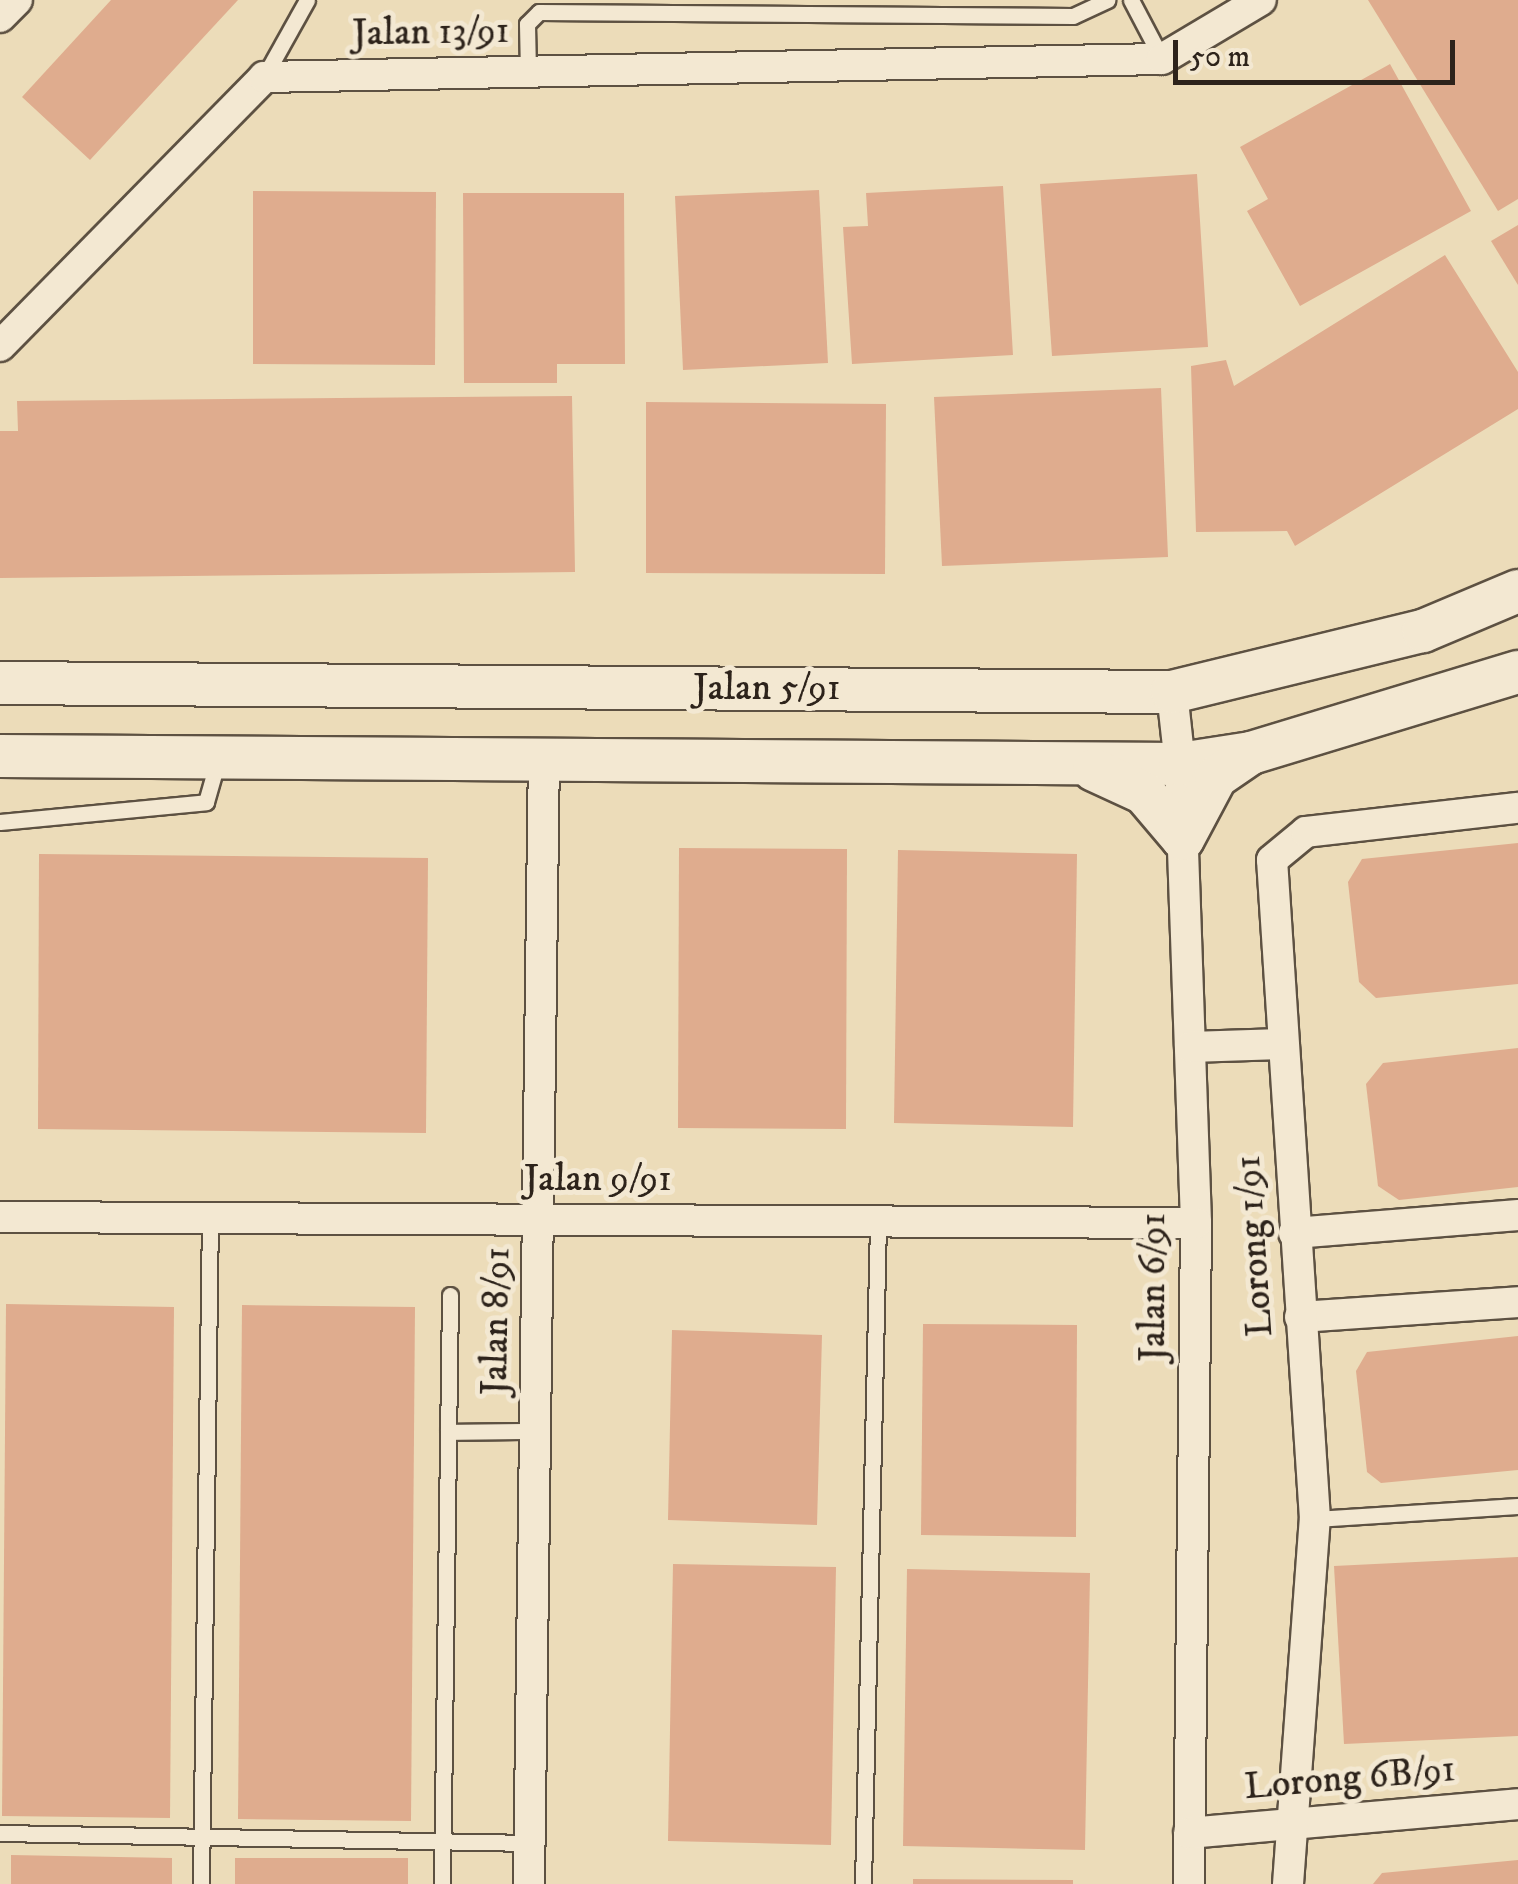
<!DOCTYPE html>
<html>
<head>
<meta charset="utf-8">
<style>
	body { margin:0 }
	#map { position:relative; width:1518px; height:1884px; overflow:hidden; background:#ecdcb9; font-family:"IM FELL DW Pica",serif }
	div>[style] { position:absolute }
	.building>* { inset:0; background:#dfac8e }
	.roads { filter:drop-shadow(2px 0 #5d5142) drop-shadow(-2px 0 #5d5142) drop-shadow(0 2px #5d5142) drop-shadow(0 -2px #5d5142) }
	.lane>* { height:15px; margin:-7.5px; padding:0 7.5px; transform-origin:7.5px; border-radius:7.5px; background:#f3e8d2 }
	.street>* { height:30px; margin:-15px; padding:0 15px; transform-origin:15px; border-radius:15px; background:#f3e8d2 }
	.secondary>* { height:42px; margin:-21px; padding:0 21px; transform-origin:21px; border-radius:21px; background:#f3e8d2 }
	span { translate:-50% -50%; white-space:nowrap; text-align:center; line-height:1.15; -webkit-text-stroke:10px #f3e8d2; paint-order:stroke }
	.street-label { font-size:38px; color:#2d231b }
	.scale { position:absolute; left:1173px; top:40px; width:282px; height:45px; box-sizing:border-box; border:5px solid #2d231b; border-top:0; padding-left:12px; font-size:30px; line-height:35px; white-space:nowrap; color:#2d231b; -webkit-text-stroke:8px #f3e8d2; paint-order:stroke }
</style>
</head>
<body>
<div id="map">
	<div class="building">
		<i style="clip-path:polygon(111px 0,238px 0,90px 160px,22px 97px)"></i>
		<i style="clip-path:polygon(1368px 0,1518px 0,1518px 199px,1498px 211px)"></i>
		<i style="clip-path:polygon(1390px 64px,1471px 211px,1300px 306px,1247px 211px,1268px 199px,1240px 147px)"></i>
		<i style="clip-path:polygon(1197px 174px,1208px 347px,1052px 356px,1040px 184px)"></i>
		<i style="clip-path:polygon(1003px 186px,1013px 355px,852px 364px,843px 227px,868px 226px,866px 193px)"></i>
		<i style="clip-path:polygon(819px 190px,828px 363px,683px 370px,675px 196px)"></i>
		<i style="clip-path:polygon(253px 191px,436px 192px,435px 365px,253px 364px)"></i>
		<i style="clip-path:polygon(463px 193px,624px 193px,625px 364px,557px 364px,557px 383px,464px 383px)"></i>
		<i style="clip-path:polygon(1518px 225px,1518px 285px,1491px 241px)"></i>
		<i style="clip-path:polygon(1445px 255px,1518px 372px,1518px 409px,1295px 546px,1287px 531px,1196px 532px,1191px 366px,1226px 360px,1234px 386px)"></i>
		<i style="clip-path:polygon(1161px 388px,1168px 557px,942px 566px,934px 397px)"></i>
		<i style="clip-path:polygon(572px 396px,575px 572px,0 578px,0 431px,18px 431px,17px 401px)"></i>
		<i style="clip-path:polygon(646px 402px,886px 404px,885px 574px,646px 573px)"></i>
		<i style="clip-path:polygon(1518px 843px,1518px 984px,1376px 998px,1359px 982px,1348px 882px,1362px 859px)"></i>
		<i style="clip-path:polygon(679px 848px,847px 849px,846px 1129px,678px 1128px)"></i>
		<i style="clip-path:polygon(898px 850px,1077px 854px,1073px 1127px,894px 1123px)"></i>
		<i style="clip-path:polygon(39px 854px,428px 858px,426px 1133px,38px 1129px)"></i>
		<i style="clip-path:polygon(1518px 1048px,1518px 1187px,1399px 1200px,1378px 1186px,1366px 1084px,1383px 1063px)"></i>
		<i style="clip-path:polygon(6px 1304px,174px 1307px,170px 1818px,2px 1816px)"></i>
		<i style="clip-path:polygon(242px 1305px,415px 1307px,411px 1821px,238px 1819px)"></i>
		<i style="clip-path:polygon(923px 1324px,1077px 1325px,1076px 1537px,921px 1535px)"></i>
		<i style="clip-path:polygon(672px 1330px,822px 1335px,817px 1525px,668px 1520px)"></i>
		<i style="clip-path:polygon(1518px 1336px,1518px 1470px,1381px 1483px,1367px 1472px,1356px 1371px,1367px 1352px)"></i>
		<i style="clip-path:polygon(1518px 1557px,1518px 1736px,1344px 1744px,1334px 1566px)"></i>
		<i style="clip-path:polygon(673px 1564px,836px 1567px,831px 1845px,668px 1841px)"></i>
		<i style="clip-path:polygon(907px 1569px,1090px 1573px,1085px 1850px,903px 1846px)"></i>
		<i style="clip-path:polygon(11px 1855px,172px 1858px,172px 1884px,11px 1884px)"></i>
		<i style="clip-path:polygon(235px 1858px,408px 1858px,408px 1884px,235px 1884px)"></i>
		<i style="clip-path:polygon(1518px 1860px,1518px 1884px,1373px 1884px,1382px 1873px)"></i>
		<i style="clip-path:polygon(913px 1879px,1073px 1880px,1073px 1884px,913px 1884px)"></i>
	</div>
	<div class="roads">
		<div class="lane">
			<i style="left:1131px;top:0;width:67px;rotate:62.3deg"></i>
			<i style="left:528px;top:72px;width:48px;rotate:-91.2deg"></i>
			<i style="left:527px;top:24px;width:17px;rotate:-45deg"></i>
			<i style="left:539px;top:12px;width:534px;rotate:0.43deg"></i>
			<i style="left:1073px;top:16px;width:38px;rotate:-25deg"></i>
			<i style="left:264px;top:77px;width:88px;rotate:-60.8deg"></i>
			<i style="left:0;top:822px;width:207px;rotate:-5.5deg"></i>
			<i style="left:206px;top:802px;width:44px;rotate:-74.1deg"></i>
			<i style="left:448px;top:1432px;width:87px;rotate:-0.7deg"></i>
			<i style="left:1315px;top:1519px;width:203px;rotate:-3.7deg"></i>
			<i style="left:0;top:1833px;width:530px;rotate:1.08deg"></i>
			<i style="left:201px;top:1884px;width:666px;rotate:-89.23deg"></i>
			<i style="left:442px;top:1884px;width:589px;rotate:-89.22deg"></i>
			<i style="left:863px;top:1884px;width:662px;rotate:-88.7deg"></i>
		</div>
		<div class="street">
			<i style="left:0;top:17px;width:24px;rotate:-45deg"></i>
			<i style="left:0;top:346px;width:377px;rotate:-45.5deg"></i>
			<i style="left:264px;top:77px;width:898px;rotate:-1.15deg"></i>
			<i style="left:1162px;top:59px;width:115px;rotate:-30.8deg"></i>
			<i style="left:1172px;top:692px;width:72px;rotate:83.7deg"></i>
			<i style="left:1180px;top:764px;width:459px;rotate:88deg"></i>
			<i style="left:1196px;top:1223px;width:661px;rotate:90.61deg"></i>
			<i style="left:1190px;top:1047px;width:92px;rotate:-1.9deg"></i>
			<i style="left:0;top:1217px;width:1196px;rotate:0.29deg"></i>
			<i style="left:1294px;top:1233px;width:225px;rotate:-4.6deg"></i>
			<i style="left:1300px;top:1317px;width:219px;rotate:-3.9deg"></i>
			<i style="left:1189px;top:1833px;width:330px;rotate:-5deg"></i>
			<i style="left:529px;top:1884px;width:1124px;rotate:-89.24deg"></i>
			<i style="left:1288px;top:1884px;width:366px;rotate:-85.8deg"></i>
			<i style="left:1315px;top:1519px;width:660px;rotate:-93.73deg"></i>
			<i style="left:1272px;top:860px;width:44px;rotate:-39.5deg"></i>
			<i style="left:1306px;top:832px;width:213px;rotate:-6.5deg"></i>
		</div>
		<div class="secondary">
			<i style="left:0;top:683px;width:1172px;rotate:0.44deg"></i>
			<i style="left:1172px;top:692px;width:258px;rotate:-13.7deg"></i>
			<i style="left:1423px;top:631px;width:103px;rotate:-22.8deg"></i>
			<i style="left:0;top:756px;width:1180px;rotate:0.39deg"></i>
			<i style="left:1180px;top:764px;width:72px;rotate:-8.8deg"></i>
			<i style="left:1251px;top:753px;width:279px;rotate:-16.9deg"></i>
			<i style="left:1094px;top:770px;width:55px;rotate:24.7deg"></i>
			<i style="left:1144px;top:793px;width:60px;rotate:49.7deg"></i>
			<i style="left:1183px;top:839px;width:70px;rotate:-62deg"></i>
			<i style="left:1216px;top:777px;width:42px;rotate:-34.4deg"></i>
		</div>
	</div>
	<div class="street-label">
		<span style="left:431px;top:33px;rotate:-1deg">Jalan 13/91</span>
		<span style="left:767px;top:689px">Jalan 5/91</span>
		<span style="left:598px;top:1180px">Jalan 9/91</span>
		<span style="left:1255px;top:1246px;rotate:-94deg">Lorong 1/91</span>
		<span style="left:1154px;top:1287px;rotate:-90deg">Jalan 6/91</span>
		<span style="left:497px;top:1321px;rotate:-89deg">Jalan 8/91</span>
		<span style="left:1350px;top:1779px;rotate:-5deg">Lorong 6B/91</span>
	</div>
	<div class="scale">50 m</div>
</div>
</body>
</html>
